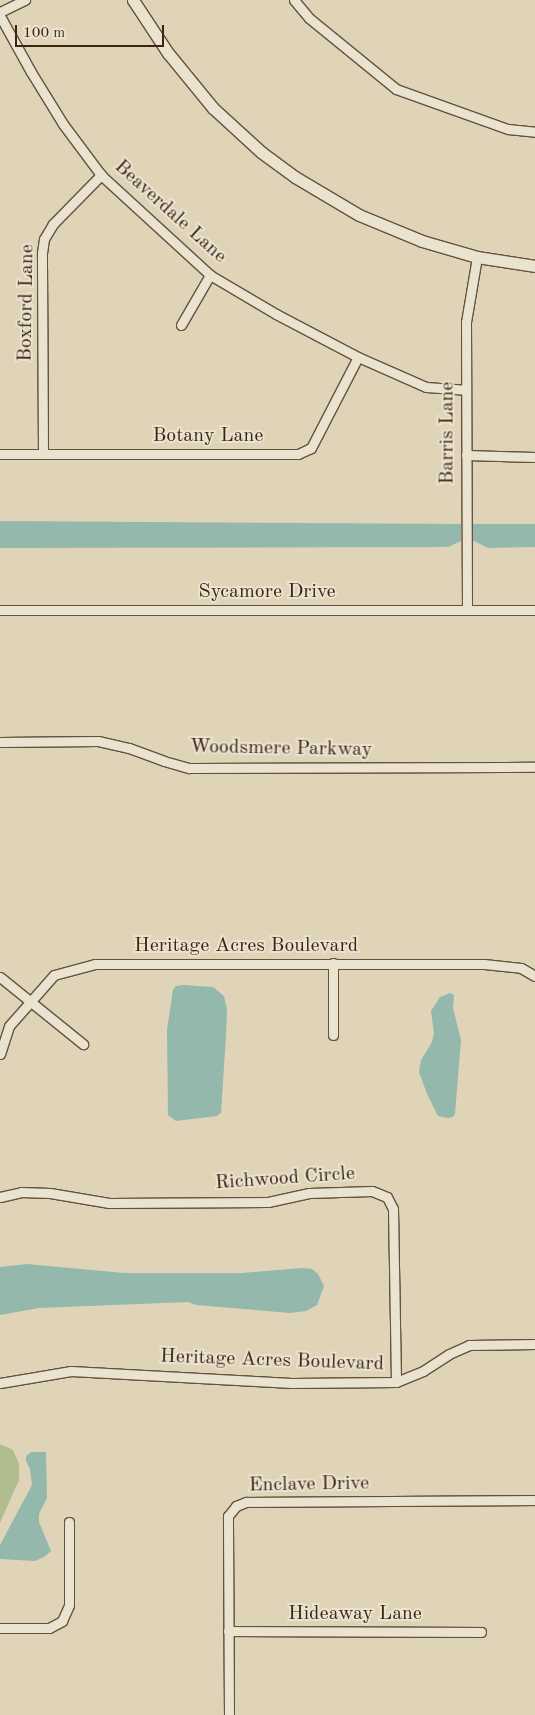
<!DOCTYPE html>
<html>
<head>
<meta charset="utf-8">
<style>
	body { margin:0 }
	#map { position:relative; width:535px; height:1715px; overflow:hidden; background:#dfd4b7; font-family:"Old Standard TT",serif }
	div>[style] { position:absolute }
	.green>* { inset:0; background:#b0bd8f }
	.water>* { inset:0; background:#94b8ab }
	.roads { filter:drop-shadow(1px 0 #66513d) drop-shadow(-1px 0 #66513d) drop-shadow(0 1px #66513d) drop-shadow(0 -1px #66513d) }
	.minor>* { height:9px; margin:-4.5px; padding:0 4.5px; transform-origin:4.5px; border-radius:4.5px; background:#eae3d0 }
	.tertiary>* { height:11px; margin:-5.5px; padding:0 5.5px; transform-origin:5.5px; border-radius:5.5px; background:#eae3d0 }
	span { translate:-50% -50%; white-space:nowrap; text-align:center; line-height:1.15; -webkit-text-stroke:4px #eae3d0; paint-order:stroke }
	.street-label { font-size:20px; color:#3d2514 }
	.scale { position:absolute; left:15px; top:25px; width:149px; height:22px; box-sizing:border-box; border:2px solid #3d2514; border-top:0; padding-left:6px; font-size:15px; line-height:18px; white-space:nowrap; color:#3d2514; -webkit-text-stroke:4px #eae3d0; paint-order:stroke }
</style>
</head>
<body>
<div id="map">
	<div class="green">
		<i style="clip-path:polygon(0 1444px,13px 1450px,19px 1464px,19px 1480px,0 1523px)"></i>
	</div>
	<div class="water">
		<i style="clip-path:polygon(0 521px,461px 524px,461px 541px,448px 547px,0 548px)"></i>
		<i style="clip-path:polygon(471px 524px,535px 524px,535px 547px,488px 548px,472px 540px)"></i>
		<i style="clip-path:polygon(183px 985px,213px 987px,224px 996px,227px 1010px,226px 1035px,221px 1113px,217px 1116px,176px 1121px,168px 1115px,167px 1030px,173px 990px,176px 986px)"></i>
		<i style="clip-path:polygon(450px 993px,454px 995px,453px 1008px,461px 1040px,455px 1114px,453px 1117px,448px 1118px,438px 1116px,427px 1094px,419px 1072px,421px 1060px,432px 1042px,434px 1033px,431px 1011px,440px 997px)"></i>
		<i style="clip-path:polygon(27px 1264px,124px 1273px,242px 1273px,302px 1268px,312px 1269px,318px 1274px,324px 1286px,317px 1305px,306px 1311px,290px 1313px,196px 1305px,188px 1302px,39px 1308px,0 1315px,0 1267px)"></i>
		<i style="clip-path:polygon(31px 1452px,46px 1452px,47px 1498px,39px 1514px,39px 1522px,51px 1551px,44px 1557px,35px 1561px,0 1559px,0 1545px,32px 1485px,30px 1469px,26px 1461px,26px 1456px)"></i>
	</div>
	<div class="roads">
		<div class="minor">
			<i style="left:294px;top:0;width:23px;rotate:50deg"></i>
			<i style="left:309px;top:18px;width:112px;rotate:39.2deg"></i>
			<i style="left:396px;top:89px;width:119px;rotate:19.7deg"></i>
			<i style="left:508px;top:129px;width:27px;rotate:6deg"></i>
			<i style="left:0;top:12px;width:28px;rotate:-26deg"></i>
			<i style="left:0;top:16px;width:64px;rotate:61deg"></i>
			<i style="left:31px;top:72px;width:61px;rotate:58.4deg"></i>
			<i style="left:63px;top:124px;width:64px;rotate:53.3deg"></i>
			<i style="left:101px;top:175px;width:148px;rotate:42.5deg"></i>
			<i style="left:210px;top:275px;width:77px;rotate:30.6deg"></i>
			<i style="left:276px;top:314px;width:93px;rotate:27.7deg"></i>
			<i style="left:358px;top:357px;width:74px;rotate:23.8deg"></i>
			<i style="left:426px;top:387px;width:39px;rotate:4deg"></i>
			<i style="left:181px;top:325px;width:58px;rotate:-59.9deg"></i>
			<i style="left:43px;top:453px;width:200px;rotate:-90.3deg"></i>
			<i style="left:42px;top:253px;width:14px;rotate:-82deg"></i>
			<i style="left:44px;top:239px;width:17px;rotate:-59deg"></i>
			<i style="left:53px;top:224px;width:69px;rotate:-45.6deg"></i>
			<i style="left:0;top:454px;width:298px"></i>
			<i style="left:298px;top:454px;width:14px;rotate:-25deg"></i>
			<i style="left:311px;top:448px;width:102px;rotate:-62.7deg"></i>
			<i style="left:466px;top:455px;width:69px;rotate:1.7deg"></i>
			<i style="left:467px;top:609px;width:287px;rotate:-90.2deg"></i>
			<i style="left:466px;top:322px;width:66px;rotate:-80.4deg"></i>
			<i style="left:0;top:610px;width:535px"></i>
			<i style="left:0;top:742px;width:98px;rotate:-0.6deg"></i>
			<i style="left:98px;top:741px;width:32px;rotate:13deg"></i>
			<i style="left:129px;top:748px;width:37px;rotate:20deg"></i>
			<i style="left:164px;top:761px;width:26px;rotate:16deg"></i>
			<i style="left:189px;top:768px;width:346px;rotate:-0.2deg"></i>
			<i style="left:333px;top:963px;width:72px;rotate:90deg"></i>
			<i style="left:0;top:977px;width:107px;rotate:38.9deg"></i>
			<i style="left:0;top:1054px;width:29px;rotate:-72deg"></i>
			<i style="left:9px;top:1026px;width:68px;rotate:-48.6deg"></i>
			<i style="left:54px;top:975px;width:42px;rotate:-15deg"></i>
			<i style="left:95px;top:964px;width:389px"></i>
			<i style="left:484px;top:964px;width:37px;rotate:6deg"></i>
			<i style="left:521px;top:968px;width:16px;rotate:30deg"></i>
			<i style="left:0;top:1197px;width:22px;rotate:-13deg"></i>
			<i style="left:21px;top:1192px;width:29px;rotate:2deg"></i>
			<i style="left:50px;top:1193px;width:60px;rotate:9.6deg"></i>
			<i style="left:109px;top:1203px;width:159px;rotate:-0.4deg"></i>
			<i style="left:268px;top:1202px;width:42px;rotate:-12.4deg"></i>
			<i style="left:309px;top:1193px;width:63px;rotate:-1.8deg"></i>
			<i style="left:372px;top:1191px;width:16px;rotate:22deg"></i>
			<i style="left:387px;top:1197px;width:13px;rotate:63deg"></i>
			<i style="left:393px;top:1209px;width:173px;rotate:89deg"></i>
			<i style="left:0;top:1383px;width:72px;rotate:-9.6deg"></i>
			<i style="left:71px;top:1371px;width:221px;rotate:3.1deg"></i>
			<i style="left:292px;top:1383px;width:104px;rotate:-0.6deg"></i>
			<i style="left:396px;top:1382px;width:29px;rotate:-22deg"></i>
			<i style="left:423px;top:1371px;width:31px;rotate:-33deg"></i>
			<i style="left:449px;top:1354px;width:22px;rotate:-24deg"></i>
			<i style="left:469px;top:1345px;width:66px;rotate:-0.9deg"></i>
			<i style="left:0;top:1628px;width:49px"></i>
			<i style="left:49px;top:1628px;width:15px;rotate:-28deg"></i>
			<i style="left:62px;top:1621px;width:17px;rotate:-66deg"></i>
			<i style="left:69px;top:1605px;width:83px;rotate:-90deg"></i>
			<i style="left:228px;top:1631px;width:253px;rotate:0.2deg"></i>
			<i style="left:229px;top:1715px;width:199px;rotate:-90.3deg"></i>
			<i style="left:228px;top:1516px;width:13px;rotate:-51deg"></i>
			<i style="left:236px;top:1506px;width:11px;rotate:-22deg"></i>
			<i style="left:246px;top:1502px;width:289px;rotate:-0.4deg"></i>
		</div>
		<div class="tertiary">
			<i style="left:133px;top:0;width:64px;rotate:56.6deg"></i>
			<i style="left:168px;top:53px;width:71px;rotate:50.7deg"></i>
			<i style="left:213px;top:108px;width:65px;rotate:42.5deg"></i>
			<i style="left:261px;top:152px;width:42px;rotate:36.3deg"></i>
			<i style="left:295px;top:177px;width:74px;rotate:30.7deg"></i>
			<i style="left:359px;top:215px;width:68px;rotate:22.4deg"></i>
			<i style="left:422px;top:241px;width:57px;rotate:16.2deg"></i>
			<i style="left:477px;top:257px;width:59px;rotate:8.8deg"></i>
		</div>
	</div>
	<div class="street-label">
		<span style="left:170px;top:212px;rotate:42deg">Beaverdale Lane</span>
		<span style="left:27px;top:303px;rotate:-89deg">Boxford Lane</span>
		<span style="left:448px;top:433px;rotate:-90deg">Barris Lane</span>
		<span style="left:208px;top:436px">Botany Lane</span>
		<span style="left:267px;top:592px">Sycamore Drive</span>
		<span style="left:281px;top:749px;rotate:1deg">Woodsmere Parkway</span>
		<span style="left:246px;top:946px">Heritage Acres Boulevard</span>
		<span style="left:285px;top:1179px;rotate:-4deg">Richwood Circle</span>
		<span style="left:272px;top:1361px;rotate:2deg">Heritage Acres Boulevard</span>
		<span style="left:309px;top:1485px;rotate:-1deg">Enclave Drive</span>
		<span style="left:355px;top:1614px">Hideaway Lane</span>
	</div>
	<div class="scale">100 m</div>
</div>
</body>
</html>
